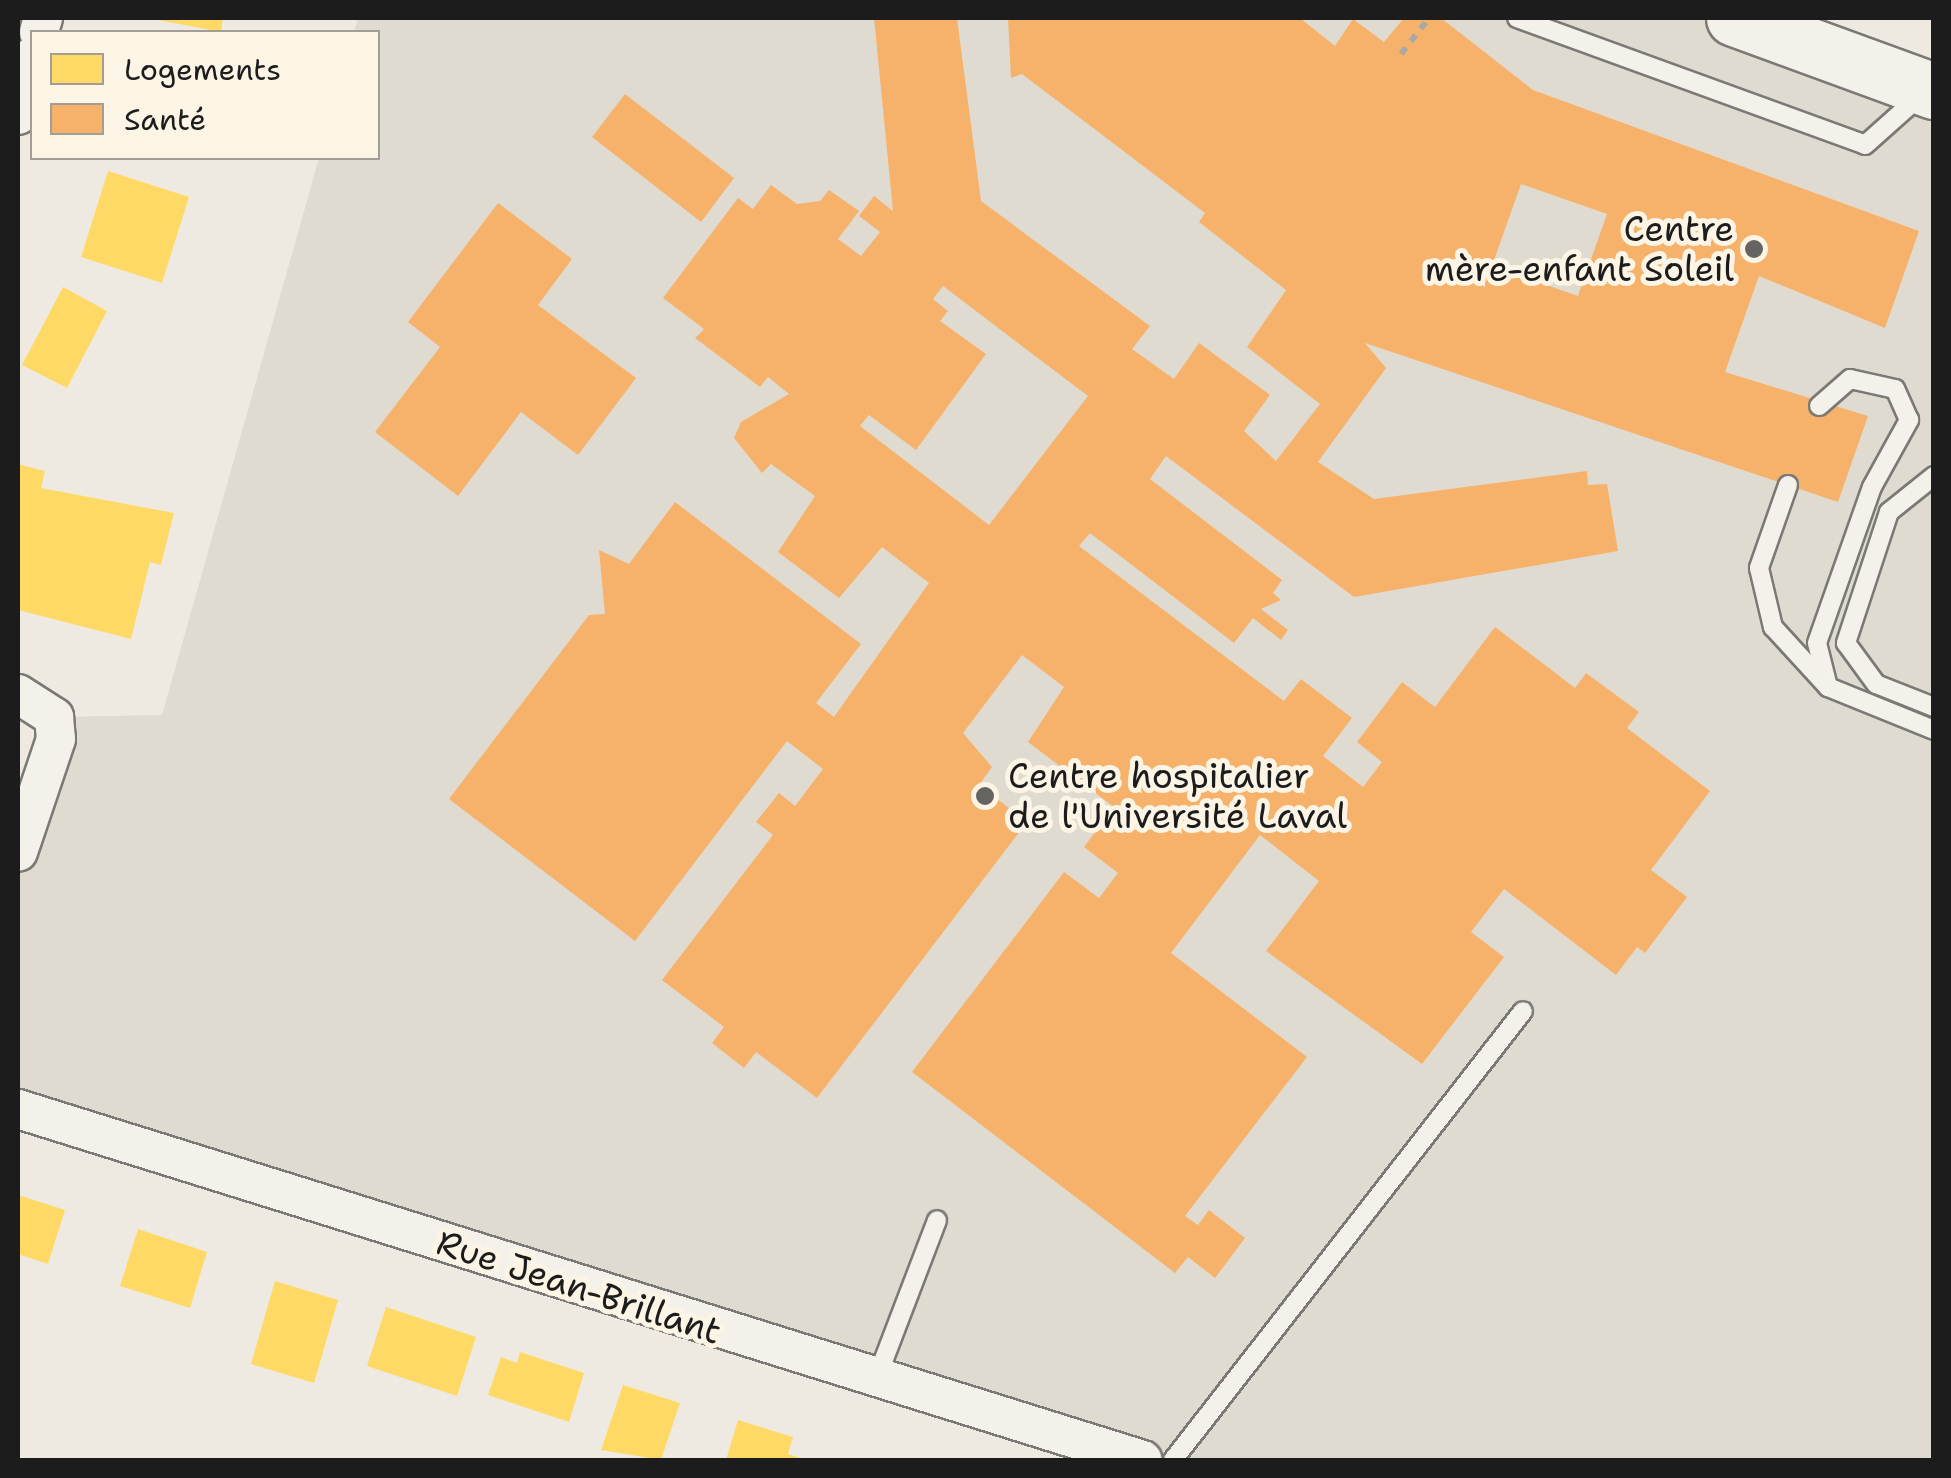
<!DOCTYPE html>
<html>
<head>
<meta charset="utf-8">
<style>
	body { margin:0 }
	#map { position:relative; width:1951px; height:1478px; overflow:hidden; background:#eeeae2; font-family:"Shantell Sans",sans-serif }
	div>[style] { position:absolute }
	.built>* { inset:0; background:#e0dbd0 }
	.green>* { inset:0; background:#dfdbd0 }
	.homes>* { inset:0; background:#ffd966 }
	.health>* { inset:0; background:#f6b26b }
	.path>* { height:6px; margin-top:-3px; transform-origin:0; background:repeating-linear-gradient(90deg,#aaa8a4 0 8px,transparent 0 16px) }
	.roads { filter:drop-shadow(2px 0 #7a7975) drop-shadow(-2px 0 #7a7975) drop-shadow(0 2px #7a7975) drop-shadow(0 -2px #7a7975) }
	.lane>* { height:18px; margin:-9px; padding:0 9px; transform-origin:9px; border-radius:9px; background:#f4f1ea }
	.street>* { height:38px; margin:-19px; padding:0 19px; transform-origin:19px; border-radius:19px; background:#f4f1ea }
	.primary>* { height:55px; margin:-27.5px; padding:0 27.5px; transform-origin:27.5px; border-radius:27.5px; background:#f4f1ea }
	.dots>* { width:28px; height:28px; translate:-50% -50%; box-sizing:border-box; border:5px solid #fcf5e5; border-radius:50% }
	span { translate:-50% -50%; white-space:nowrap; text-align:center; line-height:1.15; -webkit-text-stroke:10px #fcf5e5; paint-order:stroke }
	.poi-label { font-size:35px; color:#1c1c1c }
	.right { translate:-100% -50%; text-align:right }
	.left { translate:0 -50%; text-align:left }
	.street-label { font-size:35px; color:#1c1c1c }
	.frame { position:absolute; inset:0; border:20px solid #1c1c1c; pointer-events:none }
	.legend { position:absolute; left:30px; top:30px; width:350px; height:130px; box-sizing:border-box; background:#fcf5e5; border:2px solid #a29e95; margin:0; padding:12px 18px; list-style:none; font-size:30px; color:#1c1c1c }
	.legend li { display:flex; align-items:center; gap:20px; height:50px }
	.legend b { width:50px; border:2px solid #a29e95 }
</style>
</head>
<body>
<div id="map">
	<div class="built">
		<i style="clip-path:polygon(358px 18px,1734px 18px,1933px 91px,1933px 1460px,1143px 1460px,18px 1109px,18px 852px,54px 717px,162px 715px,319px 158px,378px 158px,378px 32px,354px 32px)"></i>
	</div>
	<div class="green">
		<i style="clip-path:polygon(943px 286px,1088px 396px,989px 525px,860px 426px,869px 415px,916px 449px,986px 355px,940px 321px,947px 311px,933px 299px)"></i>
		<i style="clip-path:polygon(1490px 621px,1574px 631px,1604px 650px,1575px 688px,1495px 628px,1435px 707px,1428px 702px)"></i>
		<i style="clip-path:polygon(1646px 683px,1702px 727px,1760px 734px,1771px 749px,1708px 923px,1651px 870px,1710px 791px,1627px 728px,1629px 705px)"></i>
		<i style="clip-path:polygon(1675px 913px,1703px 934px,1681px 993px,1705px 1004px,1656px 1019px,1582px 963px,1588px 954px,1616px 974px)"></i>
		<i style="clip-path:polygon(1543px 965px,1643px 1041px,1660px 1081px,1640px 1082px,1649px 1056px,1578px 1029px,1566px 1057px,1530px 1042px,1528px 1029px,1556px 989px,1536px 972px)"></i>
		<i style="clip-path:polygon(1490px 1086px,1521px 1103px,1493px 1099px,1478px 1127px,1462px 1113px)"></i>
		<i style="clip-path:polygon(1933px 1125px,1933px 1155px,1824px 1460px,1811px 1460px)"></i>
		<i style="clip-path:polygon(1013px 1149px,1154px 1257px,1037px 1223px,1033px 1233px,970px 1215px)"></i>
		<i style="clip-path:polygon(954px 1265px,993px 1275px,978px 1334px,1178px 1393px,1192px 1340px,1167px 1329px,1221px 1349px,1207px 1371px,1189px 1369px,1193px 1391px,1166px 1431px,933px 1362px,938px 1312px,963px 1320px,976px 1276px)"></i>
		<i style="clip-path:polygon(1268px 1381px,1284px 1386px,1275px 1414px,1404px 1460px,1259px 1460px,1218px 1448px)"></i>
	</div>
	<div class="homes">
		<i style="clip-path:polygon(148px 18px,223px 18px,221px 32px)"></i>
		<i style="clip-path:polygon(108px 171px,189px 197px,162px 283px,81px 257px)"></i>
		<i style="clip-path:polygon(63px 287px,107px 311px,67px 388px,22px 365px)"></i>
		<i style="clip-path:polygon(18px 464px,45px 471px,41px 488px,174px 513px,161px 565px,150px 562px,131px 639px,18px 610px)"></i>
		<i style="clip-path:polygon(18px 1195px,65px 1210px,48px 1264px,18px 1254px)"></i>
		<i style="clip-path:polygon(138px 1229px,207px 1252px,190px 1308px,120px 1286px)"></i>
		<i style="clip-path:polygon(275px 1281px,338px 1300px,314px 1383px,251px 1364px)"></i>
		<i style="clip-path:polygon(386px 1307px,476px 1337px,457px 1396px,367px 1366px)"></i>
		<i style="clip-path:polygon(520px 1352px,584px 1373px,569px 1422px,488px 1395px,501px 1357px,517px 1363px)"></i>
		<i style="clip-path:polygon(623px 1385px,680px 1403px,661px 1460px,601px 1450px)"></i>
		<i style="clip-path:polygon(738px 1420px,793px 1437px,788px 1454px,807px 1460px,726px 1460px)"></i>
	</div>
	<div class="health">
		<i style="clip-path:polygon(evenodd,874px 18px,957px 18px,981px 201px,1150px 326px,1132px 349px,1174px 379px,1199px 343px,1270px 395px,1244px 431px,1276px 461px,1320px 404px,1247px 347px,1286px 290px,1199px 222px,1205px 213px,1022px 74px,1011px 78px,1008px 18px,1300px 18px,1335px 46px,1353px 19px,1384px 42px,1404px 18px,1441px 18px,1533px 90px,1919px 231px,1885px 328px,1759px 276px,1725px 372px,1868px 416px,1838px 502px,1365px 343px,1386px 368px,1318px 462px,1374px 499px,1587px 471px,1588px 485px,1607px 484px,1618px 551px,1354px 597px,1166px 456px,1150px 479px,1282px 580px,1273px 593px,1281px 600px,1261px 609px,1288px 630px,1281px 640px,1253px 618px,1234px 643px,1090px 533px,1079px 546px,1284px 701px,1301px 679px,1352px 718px,1323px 756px,1363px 787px,1382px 762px,1357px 742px,1402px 682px,1435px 707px,1495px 627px,1575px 688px,1586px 673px,1639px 712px,1627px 728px,1710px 791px,1651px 870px,1687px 897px,1645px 953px,1637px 947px,1616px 975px,1504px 889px,1471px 932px,1504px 957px,1422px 1064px,1266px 951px,1319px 881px,1260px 835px,1171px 953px,1307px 1057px,1185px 1216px,1198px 1225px,1209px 1210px,1245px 1238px,1215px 1278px,1188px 1257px,1175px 1273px,912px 1072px,1064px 872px,1099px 898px,1118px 873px,1084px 847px,1114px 807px,1028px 742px,1064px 687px,1022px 655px,963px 733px,992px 767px,979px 785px,1027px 822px,817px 1098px,756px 1052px,744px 1068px,712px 1043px,724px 1027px,662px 980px,773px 835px,756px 822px,779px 793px,795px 806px,823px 769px,787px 741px,635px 941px,449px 799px,589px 615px,605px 614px,599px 550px,629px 564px,675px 502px,861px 644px,816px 703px,834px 717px,929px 583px,882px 547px,839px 598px,778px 552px,815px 496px,771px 464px,762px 473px,734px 438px,741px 422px,789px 394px,768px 377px,760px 387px,695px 338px,704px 329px,663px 298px,738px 198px,753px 209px,771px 185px,797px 204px,820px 201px,829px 190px,859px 211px,838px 239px,861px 256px,880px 232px,859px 216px,874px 196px,893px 211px,874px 18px,1521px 184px,1607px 214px,1578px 296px,1492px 266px,1521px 184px,874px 18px,943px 286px,1088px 396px,989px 525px,860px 426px,869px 415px,916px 450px,986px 354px,940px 321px,948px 311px,933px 299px,943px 286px)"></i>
		<i style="clip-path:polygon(625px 94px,734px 178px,701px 222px,592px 137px)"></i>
		<i style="clip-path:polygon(498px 203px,572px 259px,538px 305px,636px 378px,578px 455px,521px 412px,458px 496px,375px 432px,440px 347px,408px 322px)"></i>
	</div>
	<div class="path">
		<i style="left:1401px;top:54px;width:46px;rotate:-52.1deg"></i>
	</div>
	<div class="roads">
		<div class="lane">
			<i style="left:1517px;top:18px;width:370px;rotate:20deg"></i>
			<i style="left:1865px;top:145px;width:74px;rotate:-41.7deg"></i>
			<i style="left:1934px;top:476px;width:58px;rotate:141.3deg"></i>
			<i style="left:1889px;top:512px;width:138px;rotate:108.2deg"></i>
			<i style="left:1846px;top:643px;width:51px;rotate:53.8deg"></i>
			<i style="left:1876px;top:684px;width:62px;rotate:21.6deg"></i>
			<i style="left:1788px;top:485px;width:88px;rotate:109.3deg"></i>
			<i style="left:1759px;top:568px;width:61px;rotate:76.7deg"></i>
			<i style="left:1773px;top:627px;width:81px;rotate:47.5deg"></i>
			<i style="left:1828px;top:687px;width:45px;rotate:-104deg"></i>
			<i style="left:1817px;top:643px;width:165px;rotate:-70.6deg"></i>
			<i style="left:1872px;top:487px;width:77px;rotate:-61.1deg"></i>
			<i style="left:1909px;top:420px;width:34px;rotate:-114deg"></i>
			<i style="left:1895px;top:389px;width:46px;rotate:-167.5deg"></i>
			<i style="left:1850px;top:379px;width:41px;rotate:138.9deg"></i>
			<i style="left:1828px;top:687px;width:114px;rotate:22.1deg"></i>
			<i style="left:876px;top:1380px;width:171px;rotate:-69.1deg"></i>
			<i style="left:1173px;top:1460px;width:569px;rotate:-52.06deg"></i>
		</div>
		<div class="street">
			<i style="left:39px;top:32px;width:15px;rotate:-74deg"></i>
			<i style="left:18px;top:115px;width:60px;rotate:-76.4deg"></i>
			<i style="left:18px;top:694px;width:43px;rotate:32.6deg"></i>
			<i style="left:54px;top:717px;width:22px;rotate:85deg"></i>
			<i style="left:56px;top:739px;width:119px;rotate:108.6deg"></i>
			<i style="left:18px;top:1109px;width:1178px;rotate:17.33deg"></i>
		</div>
		<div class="primary">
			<i style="left:1734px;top:18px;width:213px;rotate:20.1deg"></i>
		</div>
	</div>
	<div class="dots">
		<i style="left:1754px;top:249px;background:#666461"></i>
		<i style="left:985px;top:796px;background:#666461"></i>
	</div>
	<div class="poi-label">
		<span class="right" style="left:1734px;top:249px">Centre<br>mère-enfant Soleil</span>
		<span class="left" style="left:1008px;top:796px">Centre hospitalier<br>de l'Université Laval</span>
	</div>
	<div class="street-label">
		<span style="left:579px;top:1287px;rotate:18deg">Rue Jean-Brillant</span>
	</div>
	<div class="frame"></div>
	<ul class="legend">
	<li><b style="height:28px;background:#ffd966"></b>Logements</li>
	<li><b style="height:28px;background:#f6b26b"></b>Santé</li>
	</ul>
</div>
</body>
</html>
